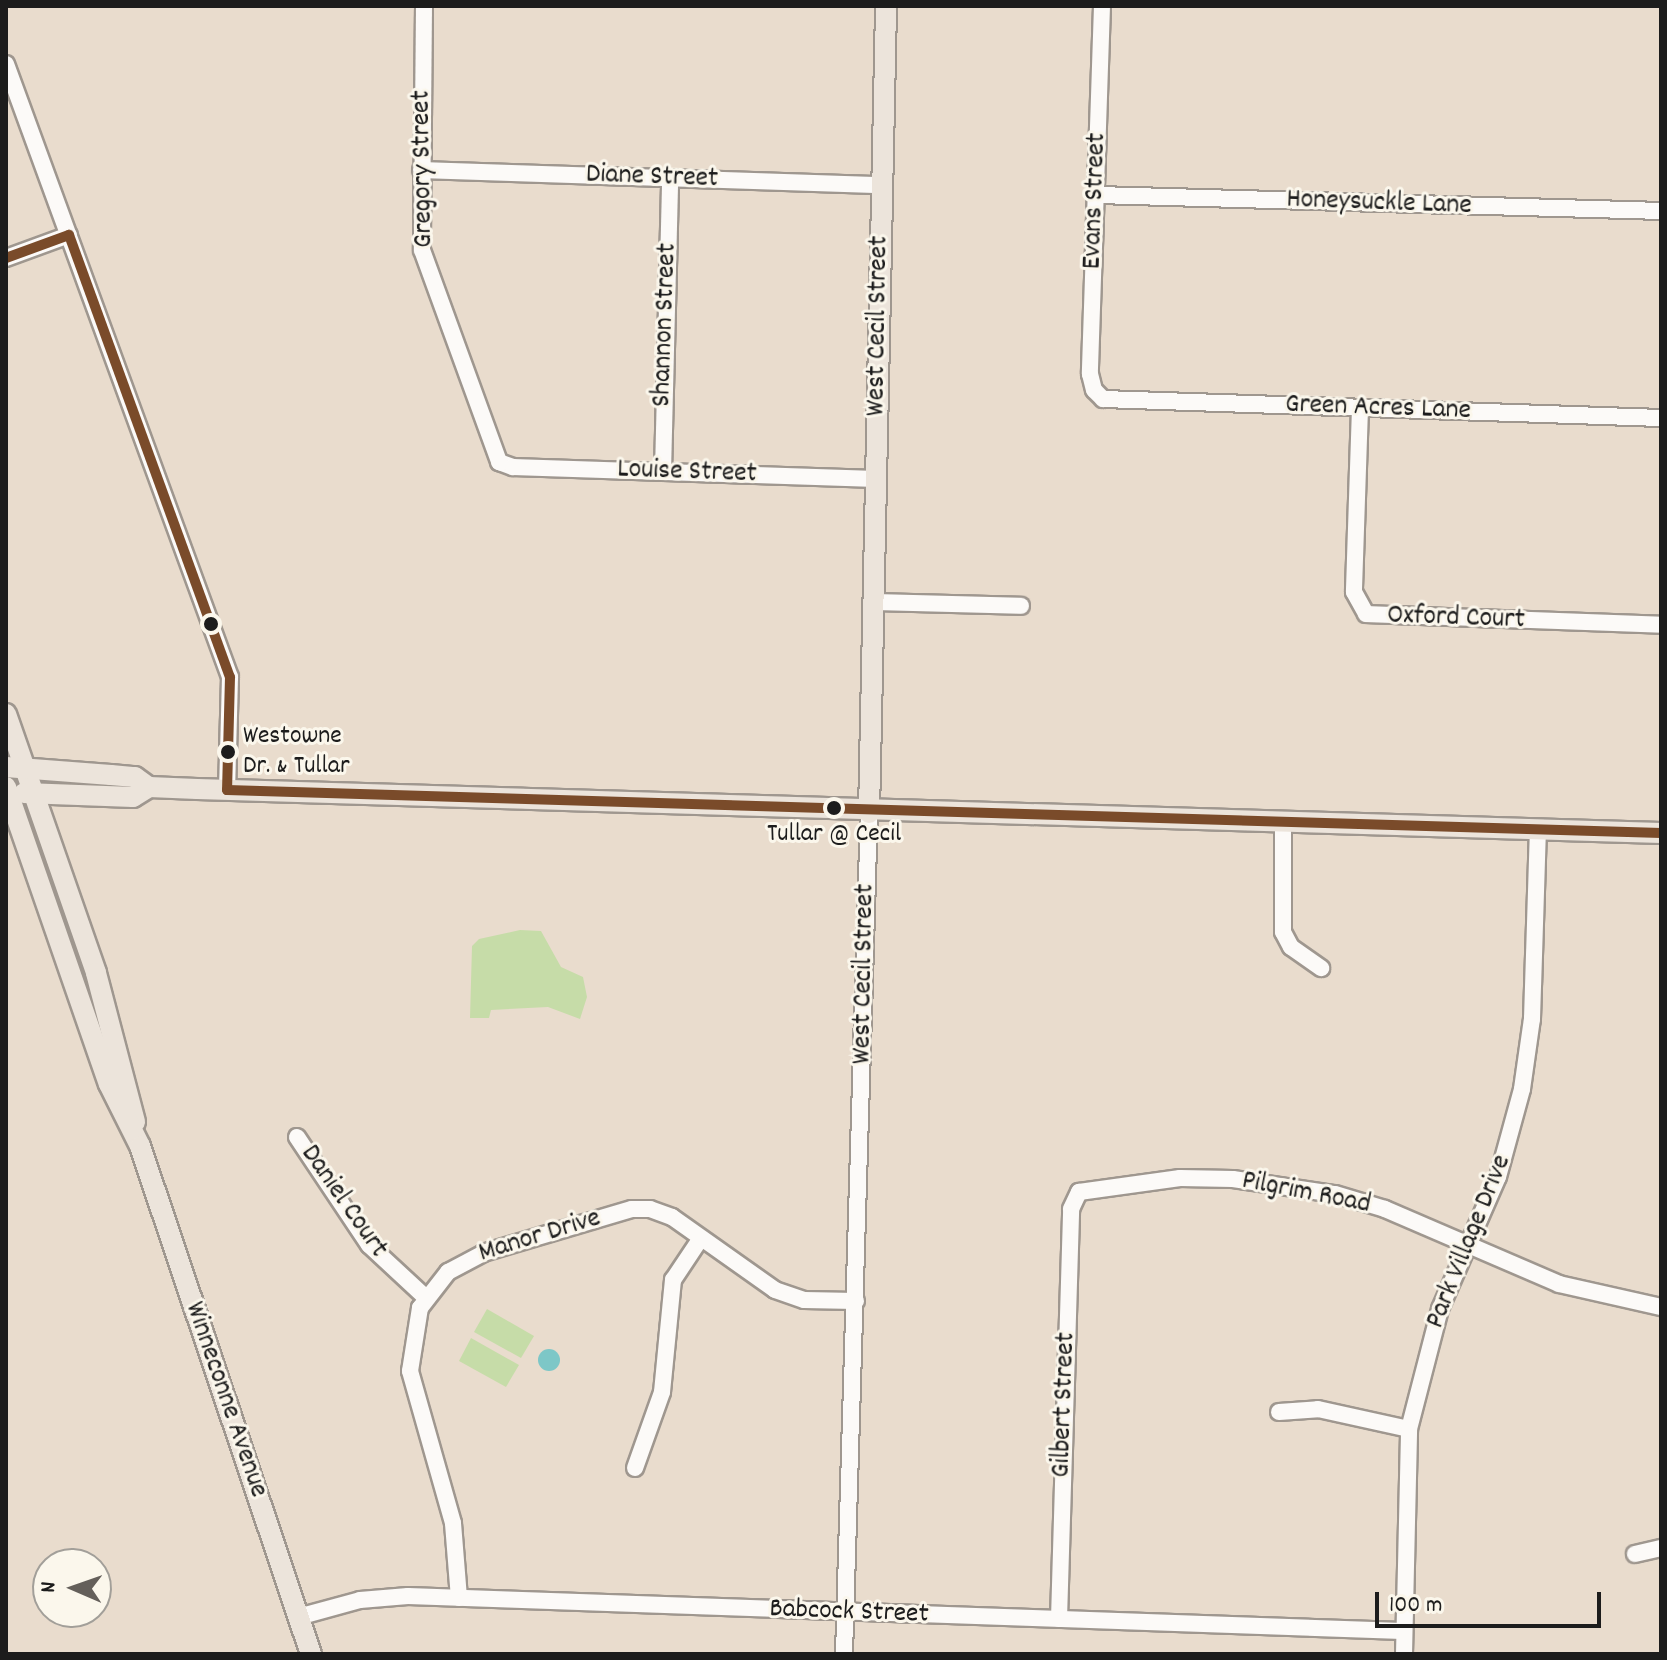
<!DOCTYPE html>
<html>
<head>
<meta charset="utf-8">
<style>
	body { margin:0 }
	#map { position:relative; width:1667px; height:1660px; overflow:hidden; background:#e9dccd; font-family:Dekko,sans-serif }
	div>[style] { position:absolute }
	.green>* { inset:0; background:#c6dca8 }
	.water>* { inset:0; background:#7dc7c7 }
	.round { border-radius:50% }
	.roads { filter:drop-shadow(2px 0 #9f978f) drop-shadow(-2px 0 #9f978f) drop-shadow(0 2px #9f978f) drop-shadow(0 -2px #9f978f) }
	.minor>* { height:16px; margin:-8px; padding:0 8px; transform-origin:8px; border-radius:8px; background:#fcfaf8 }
	.major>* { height:20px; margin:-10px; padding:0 10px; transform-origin:10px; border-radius:10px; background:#ece4db }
	.bus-1>* { height:10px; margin:-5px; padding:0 5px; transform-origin:5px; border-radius:5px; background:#7a4b2a }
	.dots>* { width:22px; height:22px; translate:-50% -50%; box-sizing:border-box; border:4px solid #fbf7ec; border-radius:50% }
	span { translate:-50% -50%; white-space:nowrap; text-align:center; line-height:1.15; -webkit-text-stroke:6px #fbf7ec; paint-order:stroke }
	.bus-label { font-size:26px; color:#1c1c1c }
	.left { translate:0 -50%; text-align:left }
	.street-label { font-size:28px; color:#1c1c1c }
	.frame { position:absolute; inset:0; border:8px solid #1c1c1c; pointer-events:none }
	.north { position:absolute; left:32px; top:1548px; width:80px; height:80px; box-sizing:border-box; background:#fbf7ec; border:2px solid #a29f99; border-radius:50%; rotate:272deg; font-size:22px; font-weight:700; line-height:32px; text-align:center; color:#1c1c1c }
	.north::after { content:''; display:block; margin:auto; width:28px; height:36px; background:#645f5a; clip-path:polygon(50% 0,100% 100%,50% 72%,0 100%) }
	.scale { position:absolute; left:1375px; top:1592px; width:226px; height:36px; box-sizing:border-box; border:4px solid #1c1c1c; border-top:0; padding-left:10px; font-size:24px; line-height:28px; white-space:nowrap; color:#1c1c1c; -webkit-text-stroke:6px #fbf7ec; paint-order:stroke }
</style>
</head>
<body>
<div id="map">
	<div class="green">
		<i style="clip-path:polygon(520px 930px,541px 931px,561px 967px,583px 977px,587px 997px,580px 1019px,548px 1007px,491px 1010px,489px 1018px,470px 1018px,472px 946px,479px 939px)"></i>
		<i style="clip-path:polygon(487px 1309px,534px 1336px,521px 1358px,474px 1332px)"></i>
		<i style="clip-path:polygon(471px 1338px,519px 1365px,506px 1387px,459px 1361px)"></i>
	</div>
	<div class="water">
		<i class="round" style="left:538px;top:1349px;width:22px;height:22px"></i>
	</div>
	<div class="roads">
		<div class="minor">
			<i style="left:424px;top:6px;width:244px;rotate:90.5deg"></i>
			<i style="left:422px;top:250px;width:226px;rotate:70deg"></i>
			<i style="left:499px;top:462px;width:15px;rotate:20deg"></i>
			<i style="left:513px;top:467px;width:363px;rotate:1.9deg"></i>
			<i style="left:1102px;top:6px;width:368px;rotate:91.9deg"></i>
			<i style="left:1090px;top:374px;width:16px;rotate:76deg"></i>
			<i style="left:1094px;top:390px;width:13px;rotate:45deg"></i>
			<i style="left:1103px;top:399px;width:558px;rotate:1.95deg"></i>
			<i style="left:6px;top:64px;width:653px;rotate:69.93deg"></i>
			<i style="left:230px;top:677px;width:113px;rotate:91.5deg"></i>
			<i style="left:421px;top:170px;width:461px;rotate:1.9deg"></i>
			<i style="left:1097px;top:195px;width:564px;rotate:1.62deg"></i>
			<i style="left:6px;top:258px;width:67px;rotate:-20.1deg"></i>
			<i style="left:1360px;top:408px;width:184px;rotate:91.9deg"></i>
			<i style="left:1354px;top:592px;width:25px;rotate:61deg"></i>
			<i style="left:1366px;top:614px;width:295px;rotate:2.1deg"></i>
			<i style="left:663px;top:472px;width:293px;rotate:-88.6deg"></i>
			<i style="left:873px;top:602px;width:148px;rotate:1.5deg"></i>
			<i style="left:1283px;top:823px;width:109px;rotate:90deg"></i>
			<i style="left:1283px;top:932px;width:17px;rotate:62deg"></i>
			<i style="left:1291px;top:947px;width:37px;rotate:35deg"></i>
			<i style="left:297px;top:1137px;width:130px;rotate:56.3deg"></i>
			<i style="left:369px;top:1245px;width:76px;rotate:42.9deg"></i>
			<i style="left:1279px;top:1412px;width:39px;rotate:-4deg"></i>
			<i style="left:1318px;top:1409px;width:93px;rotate:12.4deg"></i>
			<i style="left:635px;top:1468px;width:81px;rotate:-70.4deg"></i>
			<i style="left:662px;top:1392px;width:113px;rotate:-84.4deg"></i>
			<i style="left:673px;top:1280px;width:47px;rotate:-56.3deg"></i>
			<i style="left:1635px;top:1554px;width:27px;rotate:-13deg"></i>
			<i style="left:459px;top:1598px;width:75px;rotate:-94.6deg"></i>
			<i style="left:453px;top:1523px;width:158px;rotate:-105.8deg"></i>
			<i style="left:410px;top:1371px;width:64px;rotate:-81deg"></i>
			<i style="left:420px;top:1308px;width:46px;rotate:-52.1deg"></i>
			<i style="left:448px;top:1272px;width:40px;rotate:-28deg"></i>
			<i style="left:483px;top:1253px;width:155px;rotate:-16.5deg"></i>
			<i style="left:632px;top:1209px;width:18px"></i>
			<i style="left:650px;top:1209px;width:23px;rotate:20deg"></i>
			<i style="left:672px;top:1217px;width:126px;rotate:35.3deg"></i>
			<i style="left:775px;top:1290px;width:31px;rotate:19deg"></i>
			<i style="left:804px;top:1300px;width:52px;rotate:1.1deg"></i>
			<i style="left:298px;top:1617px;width:64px;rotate:-15.3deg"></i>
			<i style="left:360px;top:1600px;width:48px;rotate:-4.8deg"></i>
			<i style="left:408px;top:1596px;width:995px;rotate:2.02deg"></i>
			<i style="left:1059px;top:1619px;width:410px;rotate:-88.3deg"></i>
			<i style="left:1071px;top:1209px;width:19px;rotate:-65deg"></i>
			<i style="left:1079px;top:1192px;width:102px;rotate:-7.9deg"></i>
			<i style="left:1180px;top:1178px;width:53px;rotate:1.1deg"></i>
			<i style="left:1233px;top:1179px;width:103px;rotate:8.4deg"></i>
			<i style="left:1335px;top:1194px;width:52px;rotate:16.7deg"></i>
			<i style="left:1385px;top:1209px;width:189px;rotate:23.3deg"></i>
			<i style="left:1559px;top:1284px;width:105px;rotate:12.7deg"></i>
			<i style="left:844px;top:1654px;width:841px;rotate:-88.3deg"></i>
			<i style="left:1404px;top:1654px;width:225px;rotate:-88.7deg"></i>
			<i style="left:1409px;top:1429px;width:124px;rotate:-75.5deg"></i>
			<i style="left:1440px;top:1309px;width:144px;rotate:-66.3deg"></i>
			<i style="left:1498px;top:1177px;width:91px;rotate:-74.7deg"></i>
			<i style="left:1522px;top:1089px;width:71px;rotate:-81.9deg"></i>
			<i style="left:1532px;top:1019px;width:190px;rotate:-88.2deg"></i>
		</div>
		<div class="major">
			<i style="left:6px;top:714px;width:274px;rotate:70.8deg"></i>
			<i style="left:96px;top:973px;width:154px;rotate:75.3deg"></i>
			<i style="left:6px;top:767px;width:105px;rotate:4.4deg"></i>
			<i style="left:111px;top:775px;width:24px;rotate:5deg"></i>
			<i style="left:135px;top:777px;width:17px;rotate:36deg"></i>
			<i style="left:149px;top:787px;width:48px;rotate:2.4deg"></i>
			<i style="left:197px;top:789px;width:1465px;rotate:1.72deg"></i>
			<i style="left:6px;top:787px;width:314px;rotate:70.9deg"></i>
			<i style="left:109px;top:1084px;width:69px;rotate:63.4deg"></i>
			<i style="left:140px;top:1146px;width:536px;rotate:71.4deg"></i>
			<i style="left:24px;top:793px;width:109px;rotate:2.1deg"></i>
			<i style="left:133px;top:797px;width:19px;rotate:-32deg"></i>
			<i style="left:869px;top:813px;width:807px;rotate:-88.79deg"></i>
		</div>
	</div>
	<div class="bus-1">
		<i style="left:69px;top:235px;width:470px;rotate:70deg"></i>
		<i style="left:230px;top:677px;width:113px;rotate:91.5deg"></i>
		<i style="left:6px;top:258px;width:67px;rotate:-20.1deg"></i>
		<i style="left:227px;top:790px;width:1435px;rotate:1.72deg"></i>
	</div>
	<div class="dots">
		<i style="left:211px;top:624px;background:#1c1c1c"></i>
		<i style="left:228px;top:752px;background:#1c1c1c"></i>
		<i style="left:834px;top:808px;background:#1c1c1c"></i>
	</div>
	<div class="bus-label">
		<span class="left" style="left:243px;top:752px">Westowne<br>Dr. &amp; Tullar</span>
		<span style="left:834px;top:835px">Tullar @ Cecil</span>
	</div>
	<div class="street-label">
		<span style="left:424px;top:169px;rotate:-91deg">Gregory Street</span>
		<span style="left:652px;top:178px;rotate:2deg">Diane Street</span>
		<span style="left:1096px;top:201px;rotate:-88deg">Evans Street</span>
		<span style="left:1379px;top:204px;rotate:2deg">Honeysuckle Lane</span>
		<span style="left:666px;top:325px;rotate:-88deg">Shannon Street</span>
		<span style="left:879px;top:326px;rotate:-89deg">West Cecil Street</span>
		<span style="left:1378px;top:409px;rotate:2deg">Green Acres Lane</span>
		<span style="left:687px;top:473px;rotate:2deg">Louise Street</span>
		<span style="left:1456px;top:619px;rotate:2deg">Oxford Court</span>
		<span style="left:865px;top:974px;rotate:-89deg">West Cecil Street</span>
		<span style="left:1306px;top:1194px;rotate:11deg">Pilgrim Road</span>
		<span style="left:343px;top:1202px;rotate:55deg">Daniel Court</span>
		<span style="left:540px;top:1237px;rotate:-17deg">Manor Drive</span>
		<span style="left:1470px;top:1242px;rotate:-68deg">Park Village Drive</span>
		<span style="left:225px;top:1400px;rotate:71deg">Winneconne Avenue</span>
		<span style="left:1065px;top:1405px;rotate:-88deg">Gilbert Street</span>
		<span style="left:849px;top:1613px;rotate:2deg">Babcock Street</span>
	</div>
	<div class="frame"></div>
	<div class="north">N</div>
	<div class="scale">100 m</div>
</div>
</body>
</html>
